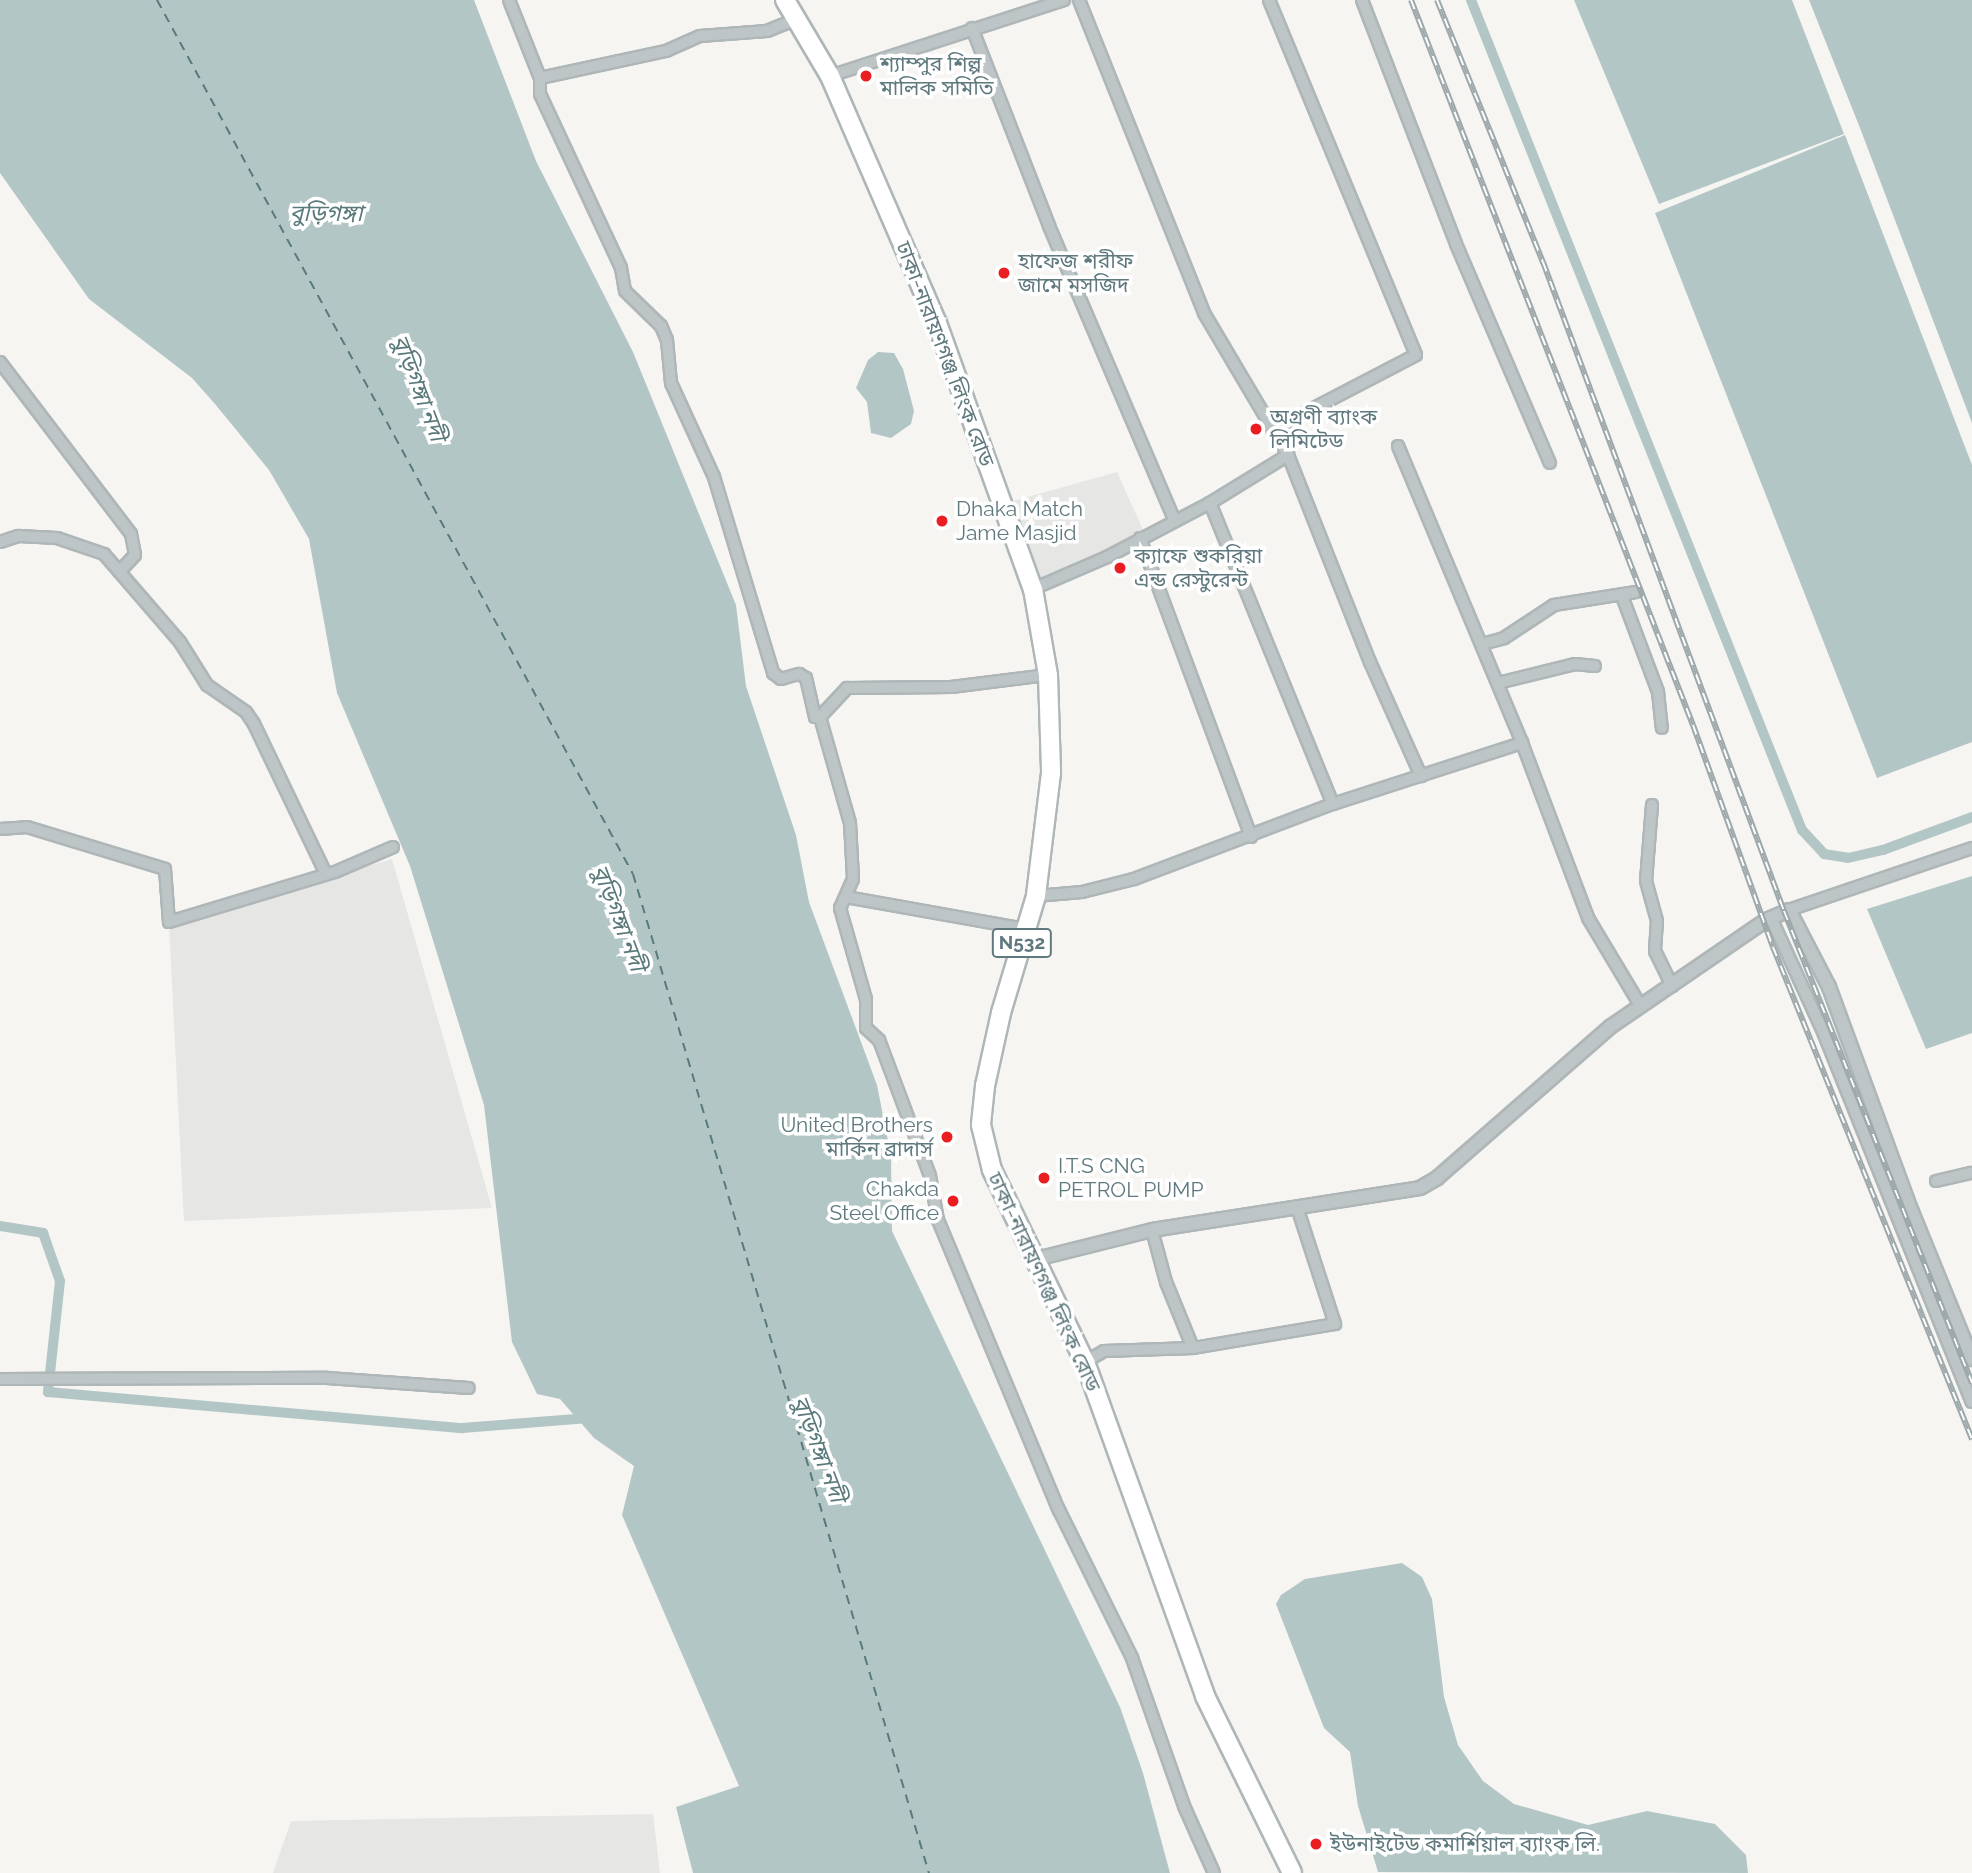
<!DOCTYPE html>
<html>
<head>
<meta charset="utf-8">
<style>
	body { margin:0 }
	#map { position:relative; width:1972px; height:1873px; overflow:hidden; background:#f6f5f2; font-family:Raleway,"Noto Sans Bengali",sans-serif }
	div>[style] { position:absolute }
	.built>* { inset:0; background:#e6e7e5 }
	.water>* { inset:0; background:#b3c6c6 }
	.canal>* { height:10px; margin:-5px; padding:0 5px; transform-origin:5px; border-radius:5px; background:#b3c6c6 }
	.ferry>* { height:2px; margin-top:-1px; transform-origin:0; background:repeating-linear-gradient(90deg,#5a797a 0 9px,transparent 0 16px) }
	.roads { filter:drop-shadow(2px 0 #afb6b8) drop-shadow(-2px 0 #afb6b8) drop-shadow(0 2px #afb6b8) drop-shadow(0 -2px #afb6b8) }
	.minor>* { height:10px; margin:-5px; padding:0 5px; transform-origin:5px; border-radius:5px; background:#bec5c7 }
	.tertiary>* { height:12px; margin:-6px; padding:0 6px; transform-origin:6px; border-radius:6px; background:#bec5c7 }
	.trunk>* { height:18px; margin:-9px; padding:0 9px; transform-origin:9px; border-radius:9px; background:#fff }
	.rail>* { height:6px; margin-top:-3px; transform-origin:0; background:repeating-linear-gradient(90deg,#fff 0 10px,#9da8ab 0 20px); box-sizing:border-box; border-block:2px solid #9da8ab }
	.dots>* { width:19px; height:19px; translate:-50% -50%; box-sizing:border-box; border:4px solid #fff; border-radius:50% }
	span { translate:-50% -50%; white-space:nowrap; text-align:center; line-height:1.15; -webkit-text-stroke:7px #fff; paint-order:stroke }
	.shield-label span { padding:2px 5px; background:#fff; border:2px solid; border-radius:5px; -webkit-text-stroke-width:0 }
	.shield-label { font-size:19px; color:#5f797e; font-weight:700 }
	.poi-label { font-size:21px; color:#5f797e }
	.left { translate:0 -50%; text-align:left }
	.right { translate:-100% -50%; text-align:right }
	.street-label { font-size:21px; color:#5f797e }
	.water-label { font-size:23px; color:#5a797a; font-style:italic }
</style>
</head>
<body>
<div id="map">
	<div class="built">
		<i style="clip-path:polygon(1117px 472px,1144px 532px,1034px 583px,1006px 503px)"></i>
		<i style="clip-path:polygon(392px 859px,492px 1208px,184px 1221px,169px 925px)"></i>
		<i style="clip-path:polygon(653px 1814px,660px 1873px,273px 1873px,291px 1821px)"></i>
	</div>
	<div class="water">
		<i style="clip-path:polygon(0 0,474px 0,536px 161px,633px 352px,736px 605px,746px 686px,796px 835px,809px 902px,877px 1085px,891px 1156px,892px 1231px,1120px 1707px,1143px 1773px,1170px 1873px,693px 1873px,676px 1807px,739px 1786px,622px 1515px,634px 1466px,594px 1438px,560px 1399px,537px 1394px,512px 1342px,484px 1105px,410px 866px,337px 693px,309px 539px,269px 470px,215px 404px,192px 378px,89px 299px,0 173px)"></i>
		<i style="clip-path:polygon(1574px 0,1792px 0,1844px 134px,1659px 204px)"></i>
		<i style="clip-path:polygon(1809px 0,1972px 0,1972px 423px,1860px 128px)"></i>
		<i style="clip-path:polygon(1845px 135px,1972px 465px,1972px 742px,1877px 778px,1655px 213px)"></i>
		<i style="clip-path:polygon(878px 352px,894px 353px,903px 369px,914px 411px,911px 424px,891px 438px,871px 433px,867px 402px,856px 388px,868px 360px)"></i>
		<i style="clip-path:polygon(1972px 876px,1972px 1033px,1926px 1049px,1867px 909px)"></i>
		<i style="clip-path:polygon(1402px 1563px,1422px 1577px,1432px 1599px,1444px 1697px,1458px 1745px,1483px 1781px,1514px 1804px,1588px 1825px,1647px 1811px,1715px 1824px,1746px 1855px,1748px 1873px,1378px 1872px,1358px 1806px,1350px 1752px,1324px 1728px,1276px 1604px,1281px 1595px,1305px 1579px)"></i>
	</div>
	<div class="canal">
		<i style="left:1471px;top:0;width:894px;rotate:68.26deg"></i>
		<i style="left:1802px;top:830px;width:33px;rotate:47deg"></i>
		<i style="left:1824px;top:854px;width:24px;rotate:9deg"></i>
		<i style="left:1848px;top:858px;width:36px;rotate:-13deg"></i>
		<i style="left:1883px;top:850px;width:95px;rotate:-20.3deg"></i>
		<i style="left:0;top:1226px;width:44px;rotate:9.2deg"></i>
		<i style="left:43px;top:1233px;width:51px;rotate:70.5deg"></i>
		<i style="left:60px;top:1281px;width:112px;rotate:96.2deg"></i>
		<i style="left:48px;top:1392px;width:416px;rotate:5deg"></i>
		<i style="left:462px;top:1428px;width:127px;rotate:-4.5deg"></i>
	</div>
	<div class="ferry">
		<i style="left:157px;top:0;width:995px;rotate:61.43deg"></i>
		<i style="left:633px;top:874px;width:1042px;rotate:73.5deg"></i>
	</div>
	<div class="roads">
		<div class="minor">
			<i style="left:509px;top:0;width:84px;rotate:68.3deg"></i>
			<i style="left:540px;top:78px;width:16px;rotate:90deg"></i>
			<i style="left:540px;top:94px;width:192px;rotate:65deg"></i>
			<i style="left:621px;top:268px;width:23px;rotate:80deg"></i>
			<i style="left:625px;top:291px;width:50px;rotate:44.2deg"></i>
			<i style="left:661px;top:326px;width:15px;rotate:67deg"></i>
			<i style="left:667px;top:340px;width:43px;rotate:84.7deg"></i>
			<i style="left:671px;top:383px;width:103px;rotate:65.4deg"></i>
			<i style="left:714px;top:477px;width:205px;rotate:73.2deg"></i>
			<i style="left:773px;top:673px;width:10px;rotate:37deg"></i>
			<i style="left:781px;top:679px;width:19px;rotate:-16deg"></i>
			<i style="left:799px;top:674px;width:8px;rotate:30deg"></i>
			<i style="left:806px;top:678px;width:40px;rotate:77deg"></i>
			<i style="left:815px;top:717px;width:5px"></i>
			<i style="left:820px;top:717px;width:40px;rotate:-47deg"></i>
			<i style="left:847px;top:688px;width:104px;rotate:-0.6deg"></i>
			<i style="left:951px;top:687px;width:98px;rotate:-7.1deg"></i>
			<i style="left:1079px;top:0;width:337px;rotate:68.2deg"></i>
			<i style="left:1204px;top:313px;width:165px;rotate:59.4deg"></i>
			<i style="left:1288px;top:455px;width:223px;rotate:68.4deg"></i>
			<i style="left:1370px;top:662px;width:125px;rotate:65.9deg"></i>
			<i style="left:1269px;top:0;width:384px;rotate:67.5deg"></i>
			<i style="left:1416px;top:355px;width:162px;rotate:152.5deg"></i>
			<i style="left:1362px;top:0;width:261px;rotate:68.9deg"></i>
			<i style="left:1456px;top:244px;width:238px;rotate:66.8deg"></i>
			<i style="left:972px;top:28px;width:212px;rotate:68.7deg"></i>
			<i style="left:1049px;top:226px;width:319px;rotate:66.9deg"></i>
			<i style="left:830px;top:76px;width:246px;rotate:-18deg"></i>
			<i style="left:540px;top:78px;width:129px;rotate:-12.1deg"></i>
			<i style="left:666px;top:51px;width:37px;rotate:-24deg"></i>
			<i style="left:700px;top:36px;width:67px;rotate:-4.3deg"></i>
			<i style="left:767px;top:31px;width:29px;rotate:-22deg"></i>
			<i style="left:0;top:362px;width:216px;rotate:52.7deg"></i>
			<i style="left:131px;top:534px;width:21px;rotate:79deg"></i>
			<i style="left:135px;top:555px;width:23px;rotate:133deg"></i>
			<i style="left:1398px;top:446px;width:322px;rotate:67.3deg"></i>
			<i style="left:1522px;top:743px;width:187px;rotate:69.3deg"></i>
			<i style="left:1588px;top:918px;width:101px;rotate:59.1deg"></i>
			<i style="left:1210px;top:503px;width:325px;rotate:67.8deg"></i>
			<i style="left:1140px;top:538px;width:319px;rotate:69.6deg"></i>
			<i style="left:0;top:542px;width:20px;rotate:-18deg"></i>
			<i style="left:19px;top:536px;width:38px;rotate:3deg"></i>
			<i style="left:57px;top:538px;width:50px;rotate:18.8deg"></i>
			<i style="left:104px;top:554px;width:116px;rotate:49.2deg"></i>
			<i style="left:180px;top:642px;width:51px;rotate:57.9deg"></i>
			<i style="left:207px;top:685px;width:47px;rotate:34.7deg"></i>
			<i style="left:246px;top:712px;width:14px;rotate:56deg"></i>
			<i style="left:254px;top:724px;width:166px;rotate:64.4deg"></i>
			<i style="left:1033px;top:589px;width:81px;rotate:-23.4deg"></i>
			<i style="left:1107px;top:557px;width:116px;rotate:-27.7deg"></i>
			<i style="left:1210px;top:503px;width:92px;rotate:-31.6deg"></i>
			<i style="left:1622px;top:596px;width:103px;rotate:69.4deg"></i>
			<i style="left:1658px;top:692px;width:36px;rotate:84deg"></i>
			<i style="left:1482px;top:644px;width:23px;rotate:-15deg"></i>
			<i style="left:1504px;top:638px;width:60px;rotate:-33.4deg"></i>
			<i style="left:1554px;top:605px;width:83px;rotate:-9deg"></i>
			<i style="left:1498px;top:683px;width:79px;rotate:-13.9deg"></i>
			<i style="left:1575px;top:664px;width:20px;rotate:6deg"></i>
			<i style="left:820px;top:717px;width:110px;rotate:74.2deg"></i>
			<i style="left:850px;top:823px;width:56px;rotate:86.9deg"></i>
			<i style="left:853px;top:879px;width:32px;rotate:114deg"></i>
			<i style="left:840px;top:908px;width:95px;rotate:74.1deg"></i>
			<i style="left:866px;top:999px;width:29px;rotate:90deg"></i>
			<i style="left:866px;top:1028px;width:18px;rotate:43deg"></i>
			<i style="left:879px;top:1040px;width:145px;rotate:69.4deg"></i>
			<i style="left:930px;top:1176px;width:45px;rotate:79.7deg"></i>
			<i style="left:938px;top:1220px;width:314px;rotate:67.4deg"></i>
			<i style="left:1059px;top:1510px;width:165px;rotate:63.7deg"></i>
			<i style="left:1132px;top:1658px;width:157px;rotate:70.6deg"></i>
			<i style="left:1184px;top:1806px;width:73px;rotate:65.9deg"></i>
			<i style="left:1652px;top:805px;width:76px;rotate:94.5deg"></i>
			<i style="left:1646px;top:881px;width:41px;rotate:74.6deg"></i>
			<i style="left:1657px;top:921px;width:30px;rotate:94deg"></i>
			<i style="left:1655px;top:951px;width:39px;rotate:64deg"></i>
			<i style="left:0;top:829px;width:27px;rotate:-4deg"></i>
			<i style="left:27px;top:827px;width:144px;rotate:16.9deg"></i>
			<i style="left:165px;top:869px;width:53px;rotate:85.7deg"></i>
			<i style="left:169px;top:922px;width:173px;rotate:-16.8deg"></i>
			<i style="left:335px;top:872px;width:63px;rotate:-23.3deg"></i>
			<i style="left:1036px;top:896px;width:46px;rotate:-5deg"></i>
			<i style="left:1082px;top:892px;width:54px;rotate:-14deg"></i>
			<i style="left:1134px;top:879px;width:213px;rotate:-20.7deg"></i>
			<i style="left:1333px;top:804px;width:199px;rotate:-17.9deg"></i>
			<i style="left:846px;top:897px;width:183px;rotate:10.1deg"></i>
			<i style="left:1789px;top:910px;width:193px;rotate:-18.7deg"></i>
			<i style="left:1771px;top:918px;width:120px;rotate:65.4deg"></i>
			<i style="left:1821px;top:1027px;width:404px;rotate:68.1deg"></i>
			<i style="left:1936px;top:1181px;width:37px;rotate:-13deg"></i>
			<i style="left:1152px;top:1230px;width:54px;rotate:74.9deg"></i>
			<i style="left:1166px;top:1282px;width:71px;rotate:67.8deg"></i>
			<i style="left:1085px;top:1362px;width:22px;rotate:-30deg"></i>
			<i style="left:1104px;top:1351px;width:89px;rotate:-1.9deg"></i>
			<i style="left:1193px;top:1348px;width:144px;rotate:-9.6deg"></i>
			<i style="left:1335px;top:1324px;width:123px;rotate:-108deg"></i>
			<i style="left:0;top:1379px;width:327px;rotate:-0.2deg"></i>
			<i style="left:327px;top:1378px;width:142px;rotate:4deg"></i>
		</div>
		<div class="tertiary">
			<i style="left:1032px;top:1260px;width:124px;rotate:-14deg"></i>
			<i style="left:1152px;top:1230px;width:271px;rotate:-8.9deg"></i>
			<i style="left:1420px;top:1188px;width:20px;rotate:-30deg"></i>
			<i style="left:1437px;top:1178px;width:230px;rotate:-41.1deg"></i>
			<i style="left:1610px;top:1027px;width:189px;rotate:-34.4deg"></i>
			<i style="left:1766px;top:920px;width:25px;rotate:-23deg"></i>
			<i style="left:1789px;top:910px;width:87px;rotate:62.5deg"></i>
			<i style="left:1829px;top:987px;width:240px;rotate:69.8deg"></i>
			<i style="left:1912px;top:1212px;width:159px;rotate:67.8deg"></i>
		</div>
		<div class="trunk">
			<i style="left:785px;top:0;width:88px;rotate:59.4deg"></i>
			<i style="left:830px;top:76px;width:269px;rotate:66.6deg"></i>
			<i style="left:937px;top:323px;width:283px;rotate:70.2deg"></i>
			<i style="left:1033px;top:589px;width:87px;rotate:80.1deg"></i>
			<i style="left:1048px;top:675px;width:98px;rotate:88.2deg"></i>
			<i style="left:1051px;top:773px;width:124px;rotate:97deg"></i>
			<i style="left:1036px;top:896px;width:122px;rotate:106.7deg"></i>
			<i style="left:1001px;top:1013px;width:75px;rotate:102.4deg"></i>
			<i style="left:985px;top:1086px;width:39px;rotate:96deg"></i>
			<i style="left:981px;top:1125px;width:46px;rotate:76.3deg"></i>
			<i style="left:992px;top:1170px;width:213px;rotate:64.2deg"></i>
			<i style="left:1085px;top:1362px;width:355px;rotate:70.2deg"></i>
			<i style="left:1205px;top:1696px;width:197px;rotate:63.8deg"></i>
		</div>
	</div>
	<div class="rail">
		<i style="left:1411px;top:0;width:778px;rotate:68.75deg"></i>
		<i style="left:1693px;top:725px;width:236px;rotate:70.2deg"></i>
		<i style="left:1773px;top:947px;width:531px;rotate:67.98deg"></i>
		<i style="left:1437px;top:0;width:283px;rotate:68deg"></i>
		<i style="left:1543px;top:262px;width:692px;rotate:69.63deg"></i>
		<i style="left:1784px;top:911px;width:508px;rotate:68.28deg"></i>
	</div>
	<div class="dots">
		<i style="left:866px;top:76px;background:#ea1e21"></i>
		<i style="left:1004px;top:273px;background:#ea1e21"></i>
		<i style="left:1256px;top:429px;background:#ea1e21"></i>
		<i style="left:942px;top:521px;background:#ea1e21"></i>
		<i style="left:1120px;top:568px;background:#ea1e21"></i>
		<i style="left:947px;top:1137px;background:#ea1e21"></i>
		<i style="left:1044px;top:1178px;background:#ea1e21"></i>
		<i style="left:953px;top:1201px;background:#ea1e21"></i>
		<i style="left:1316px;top:1844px;background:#ea1e21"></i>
	</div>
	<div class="shield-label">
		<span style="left:1022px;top:943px">N532</span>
	</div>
	<div class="poi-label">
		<span class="left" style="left:880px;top:76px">শ্যাম্পুর শিল্প<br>মালিক সমিতি</span>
		<span class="left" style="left:1018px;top:273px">হাফেজ শরীফ<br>জামে মসজিদ</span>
		<span class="left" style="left:1270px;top:429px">অগ্রণী ব্যাংক<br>লিমিটেড</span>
		<span class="left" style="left:956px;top:521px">Dhaka Match<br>Jame Masjid</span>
		<span class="left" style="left:1134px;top:568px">ক্যাফে শুকরিয়া<br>এন্ড রেস্টুরেন্ট</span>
		<span class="right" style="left:933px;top:1137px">United Brothers<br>মার্কিন ব্রাদার্স</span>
		<span class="left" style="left:1058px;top:1178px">I.T.S CNG<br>PETROL PUMP</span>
		<span class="right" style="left:939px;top:1201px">Chakda<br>Steel Office</span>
		<span class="left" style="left:1330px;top:1844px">ইউনাইটেড কমার্শিয়াল ব্যাংক লি.</span>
	</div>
	<div class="street-label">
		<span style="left:945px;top:354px;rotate:69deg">ঢাকা-নারায়ণগঞ্জ লিংক রোড</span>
		<span style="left:1044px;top:1282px;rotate:65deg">ঢাকা-নারায়ণগঞ্জ লিংক রোড</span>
	</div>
	<div class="water-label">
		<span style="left:326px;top:213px">বুড়িগঙ্গা</span>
		<span style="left:419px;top:388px;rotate:69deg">বুড়িগঙ্গা নদী</span>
		<span style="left:619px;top:918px;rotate:69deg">বুড়িগঙ্গা নদী</span>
		<span style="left:819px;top:1449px;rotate:69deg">বুড়িগঙ্গা নদী</span>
	</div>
</div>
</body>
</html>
